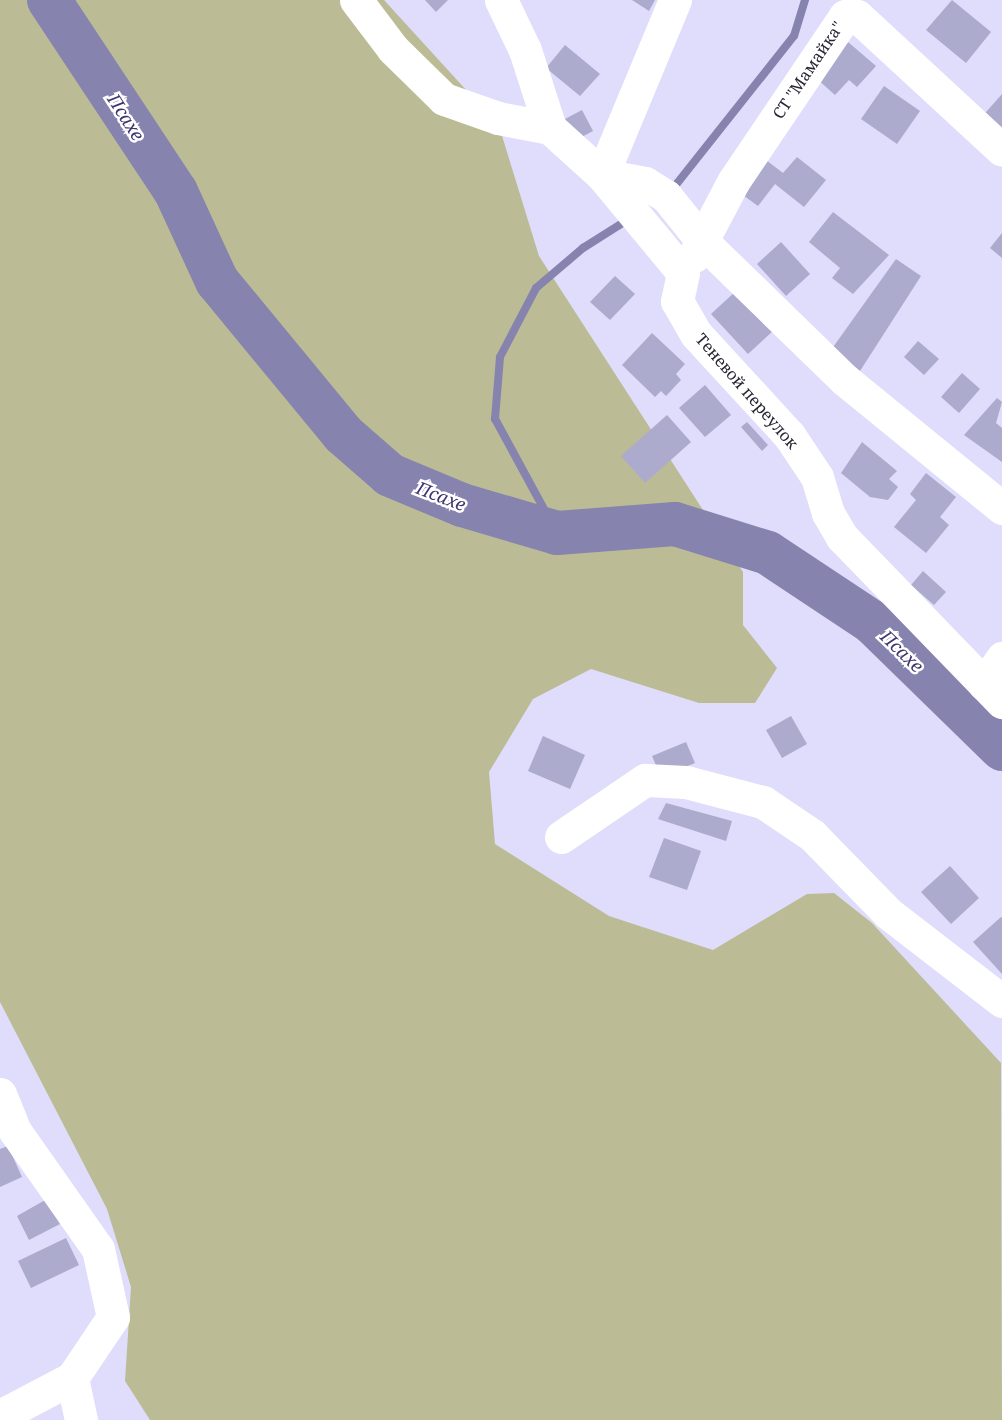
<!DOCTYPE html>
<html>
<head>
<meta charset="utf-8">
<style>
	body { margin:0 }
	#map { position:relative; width:1002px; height:1420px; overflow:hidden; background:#dfddfb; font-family:"Noto Serif",serif }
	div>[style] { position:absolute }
	.green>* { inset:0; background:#bbbc96 }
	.stream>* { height:8px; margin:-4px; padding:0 4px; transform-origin:4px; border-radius:4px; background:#8683ae }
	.river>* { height:44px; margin:-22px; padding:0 22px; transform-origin:22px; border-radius:22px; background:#8683ae }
	.building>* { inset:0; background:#acaacd }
	.minor>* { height:33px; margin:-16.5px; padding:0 16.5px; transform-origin:16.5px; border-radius:16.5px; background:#fff }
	span { translate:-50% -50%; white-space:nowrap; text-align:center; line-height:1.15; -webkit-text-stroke:5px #fff; paint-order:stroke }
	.street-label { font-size:16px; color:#262532 }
	.water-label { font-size:18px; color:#3e356e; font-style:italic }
</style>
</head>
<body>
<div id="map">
	<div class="green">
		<i style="clip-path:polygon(0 0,384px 0,499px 126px,539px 256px,743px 572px,743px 625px,777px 668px,755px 703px,699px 703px,591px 669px,533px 699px,489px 772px,495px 844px,609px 916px,713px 950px,807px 894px,834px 893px,872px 923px,1001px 1063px,1002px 1420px,150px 1420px,125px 1381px,131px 1287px,107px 1209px,0 1002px)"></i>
	</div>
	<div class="stream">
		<i style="left:671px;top:191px;width:198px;rotate:-51.6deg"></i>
		<i style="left:794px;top:36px;width:38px;rotate:-73deg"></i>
		<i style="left:557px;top:533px;width:130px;rotate:-118.5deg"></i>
		<i style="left:495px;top:419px;width:62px;rotate:-85.4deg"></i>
		<i style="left:500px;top:357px;width:78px;rotate:-62.4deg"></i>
		<i style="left:536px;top:288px;width:62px;rotate:-40.4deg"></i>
		<i style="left:583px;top:248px;width:54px;rotate:-32.2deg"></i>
	</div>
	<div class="river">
		<i style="left:49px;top:0;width:230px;rotate:56.5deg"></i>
		<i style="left:176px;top:192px;width:98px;rotate:65.3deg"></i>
		<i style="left:217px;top:281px;width:198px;rotate:50.5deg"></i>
		<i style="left:343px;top:434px;width:62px;rotate:41.1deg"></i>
		<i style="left:390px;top:475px;width:78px;rotate:22.6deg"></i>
		<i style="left:462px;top:505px;width:99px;rotate:16.4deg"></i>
		<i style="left:557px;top:533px;width:118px;rotate:-4.4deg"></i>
		<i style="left:675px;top:524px;width:97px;rotate:17.3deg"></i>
		<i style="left:768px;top:553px;width:125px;rotate:33.6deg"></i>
		<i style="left:872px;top:622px;width:182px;rotate:44.3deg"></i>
	</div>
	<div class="building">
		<i style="clip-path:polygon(425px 0,448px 0,436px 12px)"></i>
		<i style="clip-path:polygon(632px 0,655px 0,649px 11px)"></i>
		<i style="clip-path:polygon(952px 0,991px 32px,966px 63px,926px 30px)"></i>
		<i style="clip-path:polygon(848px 42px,876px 66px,857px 87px,849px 80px,835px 95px,816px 78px)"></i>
		<i style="clip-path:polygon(565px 45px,600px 74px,580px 96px,546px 68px)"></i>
		<i style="clip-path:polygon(884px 86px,920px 111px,897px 144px,861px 119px)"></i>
		<i style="clip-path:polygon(1002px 94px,1002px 127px,995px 134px,979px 120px)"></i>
		<i style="clip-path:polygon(582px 110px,593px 131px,576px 140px,565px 119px)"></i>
		<i style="clip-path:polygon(797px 157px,826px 180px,804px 207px,775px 184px,758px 206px,740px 193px,766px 160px,783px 173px)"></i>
		<i style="clip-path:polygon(833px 212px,889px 255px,853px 294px,832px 278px,840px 268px,809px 242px)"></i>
		<i style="clip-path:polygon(1002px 233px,1002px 258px,990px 248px)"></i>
		<i style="clip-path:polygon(781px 242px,810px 274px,786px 296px,757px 264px)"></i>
		<i style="clip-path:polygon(896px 259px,921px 276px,860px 371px,831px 350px)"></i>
		<i style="clip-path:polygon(615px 276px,635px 294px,610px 320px,590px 302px)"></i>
		<i style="clip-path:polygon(737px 290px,774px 330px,748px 354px,711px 314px)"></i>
		<i style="clip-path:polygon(652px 333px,685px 364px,676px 374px,681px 380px,666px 396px,661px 391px,655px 397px,622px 365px)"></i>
		<i style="clip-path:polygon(918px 341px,939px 359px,924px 375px,904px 357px)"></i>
		<i style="clip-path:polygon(962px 373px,980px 389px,959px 413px,941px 397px)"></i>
		<i style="clip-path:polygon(705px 385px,731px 415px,705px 437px,679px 408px)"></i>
		<i style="clip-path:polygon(997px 398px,1002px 402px,996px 423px,1002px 428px,1002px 462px,964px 435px)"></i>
		<i style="clip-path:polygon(667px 415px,691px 442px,645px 483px,621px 456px)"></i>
		<i style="clip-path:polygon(747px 422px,768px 445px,762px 451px,741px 427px)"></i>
		<i style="clip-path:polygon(862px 442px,897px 471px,889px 479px,898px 487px,888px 500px,870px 497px,841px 473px)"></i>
		<i style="clip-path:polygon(926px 473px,956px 497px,940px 517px,949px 525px,926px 553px,894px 527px,916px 500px,910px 494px)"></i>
		<i style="clip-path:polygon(923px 571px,946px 592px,934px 605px,911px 585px)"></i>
		<i style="clip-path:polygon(791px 716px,807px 744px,782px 758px,766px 730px)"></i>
		<i style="clip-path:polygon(543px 736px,585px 755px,570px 789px,528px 771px)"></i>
		<i style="clip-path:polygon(686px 742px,695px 763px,661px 777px,652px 756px)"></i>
		<i style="clip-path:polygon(666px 803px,732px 821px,726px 841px,658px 819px)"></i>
		<i style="clip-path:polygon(664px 838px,701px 851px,687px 890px,649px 877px)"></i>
		<i style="clip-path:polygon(950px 866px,979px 898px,951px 924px,921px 892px)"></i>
		<i style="clip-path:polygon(1001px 917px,1002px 918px,1002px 974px,973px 942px)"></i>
		<i style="clip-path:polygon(8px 1146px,22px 1177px,0 1187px,0 1149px)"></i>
		<i style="clip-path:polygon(47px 1199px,60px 1224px,29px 1240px,17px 1216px)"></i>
		<i style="clip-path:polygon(66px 1238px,79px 1265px,31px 1288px,18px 1261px)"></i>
	</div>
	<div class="minor">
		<i style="left:356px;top:0;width:61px;rotate:52.9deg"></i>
		<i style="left:393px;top:49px;width:71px;rotate:44.4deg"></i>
		<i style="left:444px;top:99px;width:57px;rotate:19.4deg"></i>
		<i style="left:498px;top:118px;width:53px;rotate:10.9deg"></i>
		<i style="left:501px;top:0;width:55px;rotate:64.4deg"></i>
		<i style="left:525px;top:50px;width:82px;rotate:72.2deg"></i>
		<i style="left:550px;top:128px;width:70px;rotate:42.1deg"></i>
		<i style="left:602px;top:175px;width:127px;rotate:50.4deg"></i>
		<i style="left:683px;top:273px;width:29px;rotate:102deg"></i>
		<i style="left:677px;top:301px;width:38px;rotate:60deg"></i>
		<i style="left:696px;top:334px;width:137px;rotate:47.4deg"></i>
		<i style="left:789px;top:435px;width:50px;rotate:56.3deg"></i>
		<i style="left:817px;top:477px;width:38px;rotate:73deg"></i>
		<i style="left:828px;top:513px;width:28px;rotate:60deg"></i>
		<i style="left:842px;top:537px;width:230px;rotate:45.9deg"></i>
		<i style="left:675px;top:0;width:190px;rotate:112.6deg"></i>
		<i style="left:602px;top:175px;width:44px;rotate:10.5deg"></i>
		<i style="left:645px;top:183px;width:25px;rotate:32deg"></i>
		<i style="left:666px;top:196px;width:59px;rotate:51.2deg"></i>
		<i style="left:703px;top:242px;width:198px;rotate:44.2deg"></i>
		<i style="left:845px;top:380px;width:203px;rotate:39.2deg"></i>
		<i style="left:694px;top:256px;width:84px;rotate:-62.2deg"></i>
		<i style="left:733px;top:182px;width:200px;rotate:-56deg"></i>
		<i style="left:845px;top:16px;width:12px"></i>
		<i style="left:857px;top:16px;width:197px;rotate:42.7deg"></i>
		<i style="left:984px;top:684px;width:32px;rotate:-55deg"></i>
		<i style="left:561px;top:837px;width:102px;rotate:-34.2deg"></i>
		<i style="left:645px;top:780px;width:41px;rotate:2.8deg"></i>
		<i style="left:686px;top:782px;width:80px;rotate:14.6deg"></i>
		<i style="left:763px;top:802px;width:59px;rotate:34deg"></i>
		<i style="left:812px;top:835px;width:109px;rotate:45.7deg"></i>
		<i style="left:888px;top:913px;width:144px;rotate:37.7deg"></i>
		<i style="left:0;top:1094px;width:40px;rotate:68deg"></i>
		<i style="left:15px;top:1131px;width:144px;rotate:54.9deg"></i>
		<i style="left:98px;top:1249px;width:70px;rotate:77.6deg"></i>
		<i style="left:113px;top:1317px;width:73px;rotate:123.9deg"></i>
		<i style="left:72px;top:1378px;width:81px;rotate:152.2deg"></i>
		<i style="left:72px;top:1378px;width:43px;rotate:77.9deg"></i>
	</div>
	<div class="street-label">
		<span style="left:808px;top:70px;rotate:-56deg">СТ "Мамайка"</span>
		<span style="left:747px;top:391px;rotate:49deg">Теневой переулок</span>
	</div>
	<div class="water-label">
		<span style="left:126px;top:117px;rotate:57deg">Псахе</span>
		<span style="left:441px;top:496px;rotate:21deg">Псахе</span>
		<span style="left:902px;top:651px;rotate:44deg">Псахе</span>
	</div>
</div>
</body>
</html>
